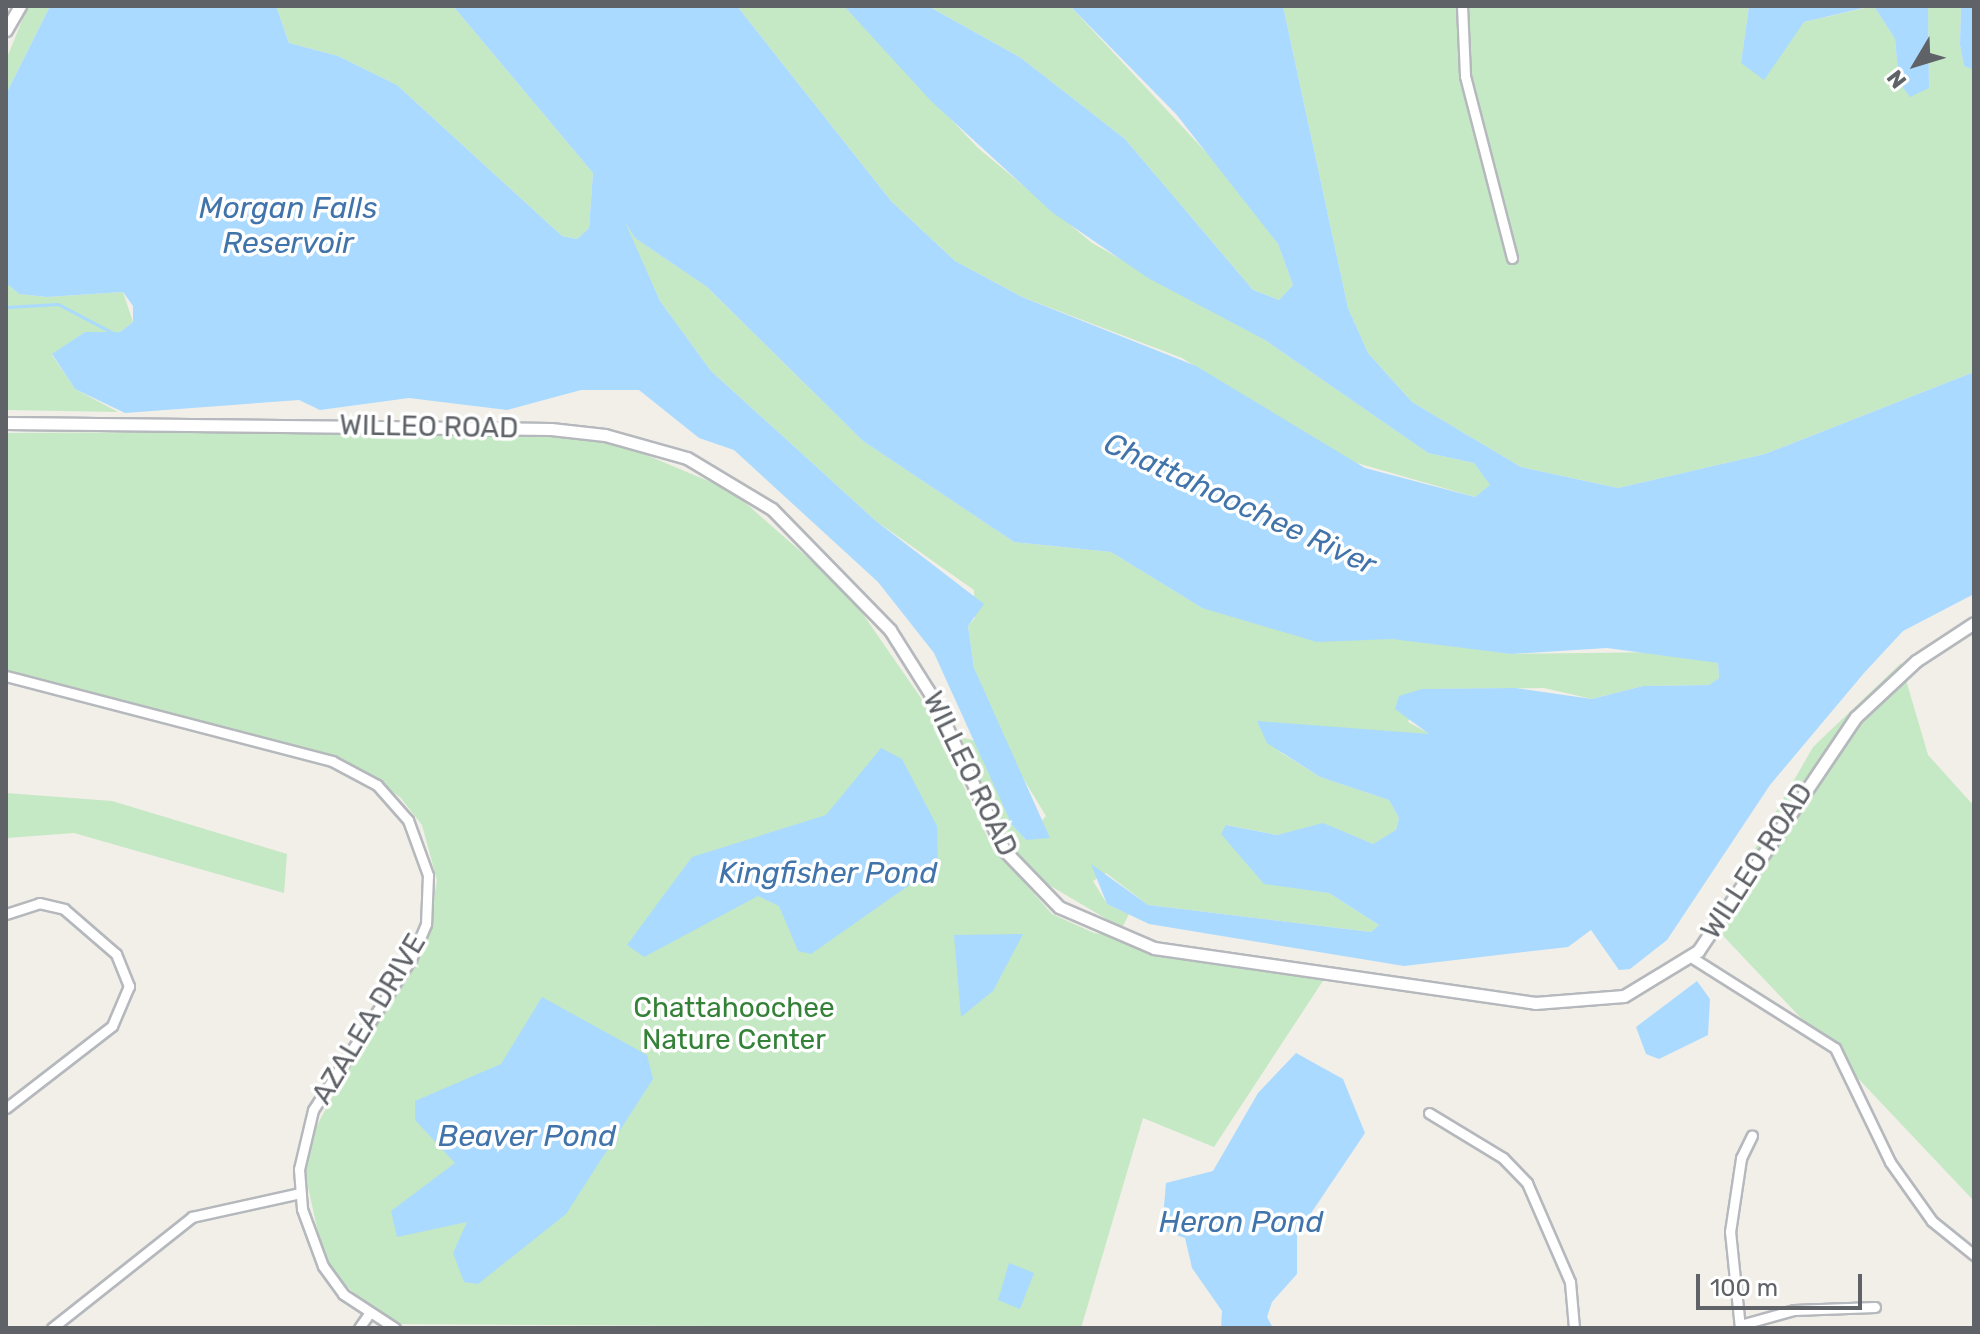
<!DOCTYPE html>
<html>
<head>
<meta charset="utf-8">
<style>
	body { margin:0 }
	#map { position:relative; width:1980px; height:1334px; overflow:hidden; background:#f1efe8; font-family:Rubik,sans-serif }
	div>[style] { position:absolute }
	.green>* { inset:0; background:#c5e8c5 }
	.water>* { inset:0; background:#aadaff }
	.stream>* { height:3px; margin:-1.5px; padding:0 1.5px; transform-origin:1.5px; border-radius:1.5px; background:#aadaff }
	.roads { filter:drop-shadow(2px 0 #b5b8bc) drop-shadow(-2px 0 #b5b8bc) drop-shadow(0 2px #b5b8bc) drop-shadow(0 -2px #b5b8bc) }
	.minor>* { height:9px; margin:-4.5px; padding:0 4.5px; transform-origin:4.5px; border-radius:4.5px; background:#fff }
	.tertiary>* { height:11px; margin:-5.5px; padding:0 5.5px; transform-origin:5.5px; border-radius:5.5px; background:#fff }
	span { translate:-50% -50%; white-space:nowrap; text-align:center; line-height:1.15; -webkit-text-stroke:7px #fff; paint-order:stroke }
	.street-label { font-size:28px; color:#5f6368 }
	.park-label { font-size:28px; color:#348238 }
	.water-label { font-size:30px; color:#4174aa; font-style:italic }
	.frame { position:absolute; inset:0; border:8px solid #5f6368; pointer-events:none }
	.north { position:absolute; left:1876px; top:24px; width:80px; height:80px; -webkit-text-stroke:6px #fff; paint-order:stroke; rotate:232deg; font-size:22px; font-weight:700; line-height:32px; text-align:center; color:#5f6368 }
	.north::after { content:''; display:block; margin:auto; width:28px; height:36px; background:#5f6368; clip-path:polygon(50% 0,100% 100%,50% 72%,0 100%) }
	.scale { position:absolute; left:1696px; top:1274px; width:166px; height:36px; box-sizing:border-box; border:4px solid #5f6368; border-top:0; padding-left:10px; font-size:24px; line-height:28px; white-space:nowrap; color:#5f6368; -webkit-text-stroke:6px #fff; paint-order:stroke }
</style>
</head>
<body>
<div id="map">
	<div class="green">
		<i style="clip-path:polygon(28px 6px,50px 6px,6px 94px,6px 60px)"></i>
		<i style="clip-path:polygon(276px 6px,453px 6px,593px 173px,589px 228px,577px 239px,562px 236px,397px 85px,338px 56px,289px 43px)"></i>
		<i style="clip-path:polygon(737px 6px,844px 6px,978px 148px,1092px 243px,1265px 340px,1428px 453px,1474px 463px,1491px 486px,1475px 497px,1350px 461px,1182px 358px,1022px 297px,955px 261px,891px 201px)"></i>
		<i style="clip-path:polygon(928px 6px,1070px 6px,1229px 177px,1278px 244px,1293px 285px,1279px 300px,1253px 290px,1125px 139px,1021px 58px)"></i>
		<i style="clip-path:polygon(1283px 6px,1749px 6px,1741px 63px,1804px 22px,1874px 6px,1895px 39px,1899px 82px,1929px 88px,1928px 6px,1961px 6px,1960px 45px,1964px 66px,1974px 70px,1974px 372px,1765px 454px,1618px 488px,1521px 467px,1412px 402px,1368px 353px,1348px 308px)"></i>
		<i style="clip-path:polygon(621px 215px,635px 238px,707px 287px,863px 441px,1014px 542px,1111px 552px,1202px 608px,1512px 654px,1668px 652px,1718px 663px,1719px 678px,1709px 685px,1643px 686px,1592px 699px,1544px 688px,1422px 689px,1408px 722px,1430px 734px,1400px 737px,1257px 722px,1280px 752px,1320px 777px,1389px 800px,1399px 818px,1396px 831px,1373px 844px,1323px 824px,1277px 835px,1227px 825px,1270px 882px,1329px 893px,1379px 925px,1371px 932px,1148px 905px,1106px 873px,1093px 881px,1107px 904px,1129px 914px,1122px 928px,1037px 878px,1006px 840px,961px 737px,979px 742px,1012px 825px,1026px 840px,1046px 816px,1003px 745px,974px 668px,968px 626px,975px 618px,974px 590px,876px 521px,711px 371px,660px 301px)"></i>
		<i style="clip-path:polygon(6px 283px,19px 294px,47px 297px,123px 292px,133px 322px,120px 332px,85px 332px,52px 355px,75px 389px,118px 412px,6px 410px)"></i>
		<i style="clip-path:polygon(587px 430px,732px 491px,849px 594px,923px 701px,991px 845px,1052px 914px,1094px 933px,1330px 970px,1214px 1147px,1143px 1118px,1081px 1328px,390px 1324px,336px 1277px,322px 1251px,305px 1173px,314px 1131px,351px 1062px,426px 949px,437px 880px,422px 825px,400px 797px,345px 760px,232px 736px,6px 670px,6px 433px)"></i>
		<i style="clip-path:polygon(1901px 663px,1928px 755px,1974px 806px,1974px 1201px,1712px 924px,1813px 747px)"></i>
		<i style="clip-path:polygon(6px 793px,112px 801px,287px 854px,284px 893px,74px 833px,6px 838px)"></i>
	</div>
	<div class="water">
		<i style="clip-path:polygon(50px 6px,276px 6px,289px 43px,338px 56px,397px 85px,562px 236px,577px 239px,589px 228px,593px 173px,453px 6px,737px 6px,891px 201px,955px 261px,1022px 297px,1196px 366px,1365px 468px,1475px 497px,1490px 485px,1474px 463px,1428px 453px,1265px 340px,1148px 278px,1053px 213px,931px 101px,844px 6px,928px 6px,1021px 58px,1125px 139px,1253px 290px,1279px 300px,1293px 285px,1278px 244px,1176px 114px,1070px 6px,1283px 6px,1348px 308px,1368px 353px,1412px 402px,1521px 467px,1618px 488px,1765px 454px,1974px 372px,1974px 594px,1903px 631px,1864px 673px,1770px 785px,1667px 940px,1630px 969px,1619px 970px,1591px 930px,1568px 947px,1404px 966px,1149px 924px,1107px 904px,1091px 864px,1148px 905px,1371px 932px,1379px 925px,1329px 893px,1264px 884px,1221px 834px,1226px 825px,1277px 835px,1323px 823px,1373px 844px,1396px 830px,1399px 818px,1389px 800px,1320px 777px,1267px 743px,1257px 721px,1429px 734px,1395px 709px,1399px 696px,1422px 689px,1515px 688px,1592px 699px,1643px 686px,1709px 685px,1719px 678px,1718px 663px,1607px 648px,1512px 654px,1392px 639px,1317px 642px,1202px 608px,1111px 552px,1014px 542px,863px 441px,707px 287px,635px 238px,625px 222px,660px 301px,711px 371px,876px 521px,984px 604px,968px 626px,974px 668px,1050px 838px,1026px 840px,1012px 825px,934px 653px,878px 582px,734px 450px,699px 438px,639px 390px,581px 390px,507px 410px,409px 398px,320px 410px,299px 400px,125px 413px,75px 389px,52px 354px,85px 332px,120px 332px,133px 322px,133px 306px,123px 292px,47px 297px,19px 294px,6px 283px,6px 94px)"></i>
		<i style="clip-path:polygon(1749px 6px,1872px 6px,1804px 22px,1764px 80px,1741px 63px)"></i>
		<i style="clip-path:polygon(1874px 6px,1928px 6px,1929px 88px,1910px 97px,1899px 82px,1895px 39px)"></i>
		<i style="clip-path:polygon(1961px 6px,1974px 6px,1974px 70px,1964px 66px,1960px 45px)"></i>
		<i style="clip-path:polygon(881px 748px,902px 759px,937px 826px,938px 865px,811px 954px,798px 951px,779px 906px,758px 896px,644px 957px,627px 945px,692px 857px,826px 815px)"></i>
		<i style="clip-path:polygon(1023px 934px,993px 991px,961px 1017px,954px 935px)"></i>
		<i style="clip-path:polygon(1697px 981px,1710px 999px,1708px 1035px,1659px 1059px,1646px 1054px,1636px 1027px)"></i>
		<i style="clip-path:polygon(542px 997px,647px 1055px,653px 1079px,566px 1214px,478px 1284px,464px 1282px,453px 1253px,467px 1222px,397px 1237px,391px 1211px,455px 1163px,415px 1120px,415px 1101px,501px 1064px)"></i>
		<i style="clip-path:polygon(1296px 1053px,1343px 1079px,1365px 1133px,1297px 1234px,1297px 1274px,1272px 1302px,1267px 1317px,1273px 1328px,1221px 1328px,1222px 1311px,1192px 1268px,1185px 1238px,1162px 1230px,1166px 1183px,1213px 1171px,1258px 1093px)"></i>
		<i style="clip-path:polygon(1009px 1263px,1034px 1273px,1020px 1309px,998px 1300px)"></i>
	</div>
	<div class="stream">
		<i style="left:6px;top:307px;width:52px;rotate:-3.3deg"></i>
		<i style="left:58px;top:304px;width:62px;rotate:27.8deg"></i>
	</div>
	<div class="roads">
		<div class="minor">
			<i style="left:1462px;top:6px;width:70px;rotate:87.5deg"></i>
			<i style="left:1465px;top:76px;width:188px;rotate:75.5deg"></i>
			<i style="left:6px;top:676px;width:337px;rotate:14.6deg"></i>
			<i style="left:332px;top:761px;width:51px;rotate:28.1deg"></i>
			<i style="left:377px;top:785px;width:47px;rotate:48.5deg"></i>
			<i style="left:408px;top:820px;width:59px;rotate:70deg"></i>
			<i style="left:428px;top:875px;width:49px;rotate:92.3deg"></i>
			<i style="left:426px;top:924px;width:38px;rotate:113deg"></i>
			<i style="left:411px;top:959px;width:180px;rotate:123deg"></i>
			<i style="left:313px;top:1110px;width:61px;rotate:103.3deg"></i>
			<i style="left:299px;top:1169px;width:40px;rotate:85.7deg"></i>
			<i style="left:302px;top:1209px;width:61px;rotate:69.8deg"></i>
			<i style="left:323px;top:1266px;width:34px;rotate:54deg"></i>
			<i style="left:343px;top:1294px;width:62px;rotate:33.2deg"></i>
			<i style="left:6px;top:914px;width:35px;rotate:-18deg"></i>
			<i style="left:39px;top:903px;width:26px;rotate:13deg"></i>
			<i style="left:64px;top:909px;width:69px;rotate:40.9deg"></i>
			<i style="left:116px;top:954px;width:35px;rotate:68deg"></i>
			<i style="left:129px;top:986px;width:43px;rotate:113deg"></i>
			<i style="left:112px;top:1026px;width:134px;rotate:142.3deg"></i>
			<i style="left:1691px;top:957px;width:170px;rotate:32.3deg"></i>
			<i style="left:1835px;top:1048px;width:127px;rotate:64.2deg"></i>
			<i style="left:1890px;top:1162px;width:72px;rotate:54.6deg"></i>
			<i style="left:1932px;top:1221px;width:54px;rotate:39deg"></i>
			<i style="left:1429px;top:1113px;width:87px;rotate:31.3deg"></i>
			<i style="left:1503px;top:1158px;width:35px;rotate:46deg"></i>
			<i style="left:1527px;top:1183px;width:108px;rotate:66.5deg"></i>
			<i style="left:1570px;top:1282px;width:46px;rotate:85deg"></i>
			<i style="left:1740px;top:1325px;width:56px;rotate:-15.5deg"></i>
			<i style="left:1794px;top:1310px;width:81px;rotate:-2.1deg"></i>
			<i style="left:52px;top:1328px;width:179px;rotate:-38.4deg"></i>
			<i style="left:192px;top:1217px;width:111px;rotate:-12.5deg"></i>
			<i style="left:359px;top:1328px;width:16px;rotate:-55deg"></i>
			<i style="left:1740px;top:1328px;width:97px;rotate:-95.9deg"></i>
			<i style="left:1730px;top:1232px;width:75px;rotate:-81.5deg"></i>
			<i style="left:1741px;top:1158px;width:25px;rotate:-64deg"></i>
		</div>
		<div class="tertiary">
			<i style="left:6px;top:30px;width:28px;rotate:-60deg"></i>
			<i style="left:6px;top:423px;width:545px;rotate:0.63deg"></i>
			<i style="left:551px;top:429px;width:54px;rotate:6.3deg"></i>
			<i style="left:605px;top:435px;width:85px;rotate:15.7deg"></i>
			<i style="left:687px;top:458px;width:99px;rotate:31deg"></i>
			<i style="left:772px;top:509px;width:169px;rotate:45.7deg"></i>
			<i style="left:890px;top:630px;width:83px;rotate:57.8deg"></i>
			<i style="left:934px;top:700px;width:166px;rotate:65deg"></i>
			<i style="left:1004px;top:850px;width:79px;rotate:46deg"></i>
			<i style="left:1059px;top:907px;width:103px;rotate:23.3deg"></i>
			<i style="left:1154px;top:948px;width:385px;rotate:8.2deg"></i>
			<i style="left:1535px;top:1003px;width:89px;rotate:-4.5deg"></i>
			<i style="left:1624px;top:996px;width:87px;rotate:-31.3deg"></i>
			<i style="left:1698px;top:951px;width:282px;rotate:-56deg"></i>
			<i style="left:1856px;top:717px;width:82px;rotate:-43deg"></i>
			<i style="left:1916px;top:661px;width:69px;rotate:-33.2deg"></i>
		</div>
	</div>
	<div class="street-label">
		<span style="left:429px;top:427px;rotate:1deg">WILLEO ROAD</span>
		<span style="left:970px;top:774px;rotate:64deg">WILLEO ROAD</span>
		<span style="left:1757px;top:861px;rotate:-57deg">WILLEO ROAD</span>
		<span style="left:369px;top:1019px;rotate:-59deg">AZALEA DRIVE</span>
	</div>
	<div class="park-label">
		<span style="left:734px;top:1024px">Chattahoochee<br>Nature Center</span>
	</div>
	<div class="water-label">
		<span style="left:288px;top:225px">Morgan Falls<br>Reservoir</span>
		<span style="left:1240px;top:504px;rotate:25deg">Chattahoochee River</span>
		<span style="left:828px;top:873px">Kingfisher Pond</span>
		<span style="left:527px;top:1136px">Beaver Pond</span>
		<span style="left:1241px;top:1222px">Heron Pond</span>
	</div>
	<div class="frame"></div>
	<div class="north">N</div>
	<div class="scale">100 m</div>
</div>
</body>
</html>
